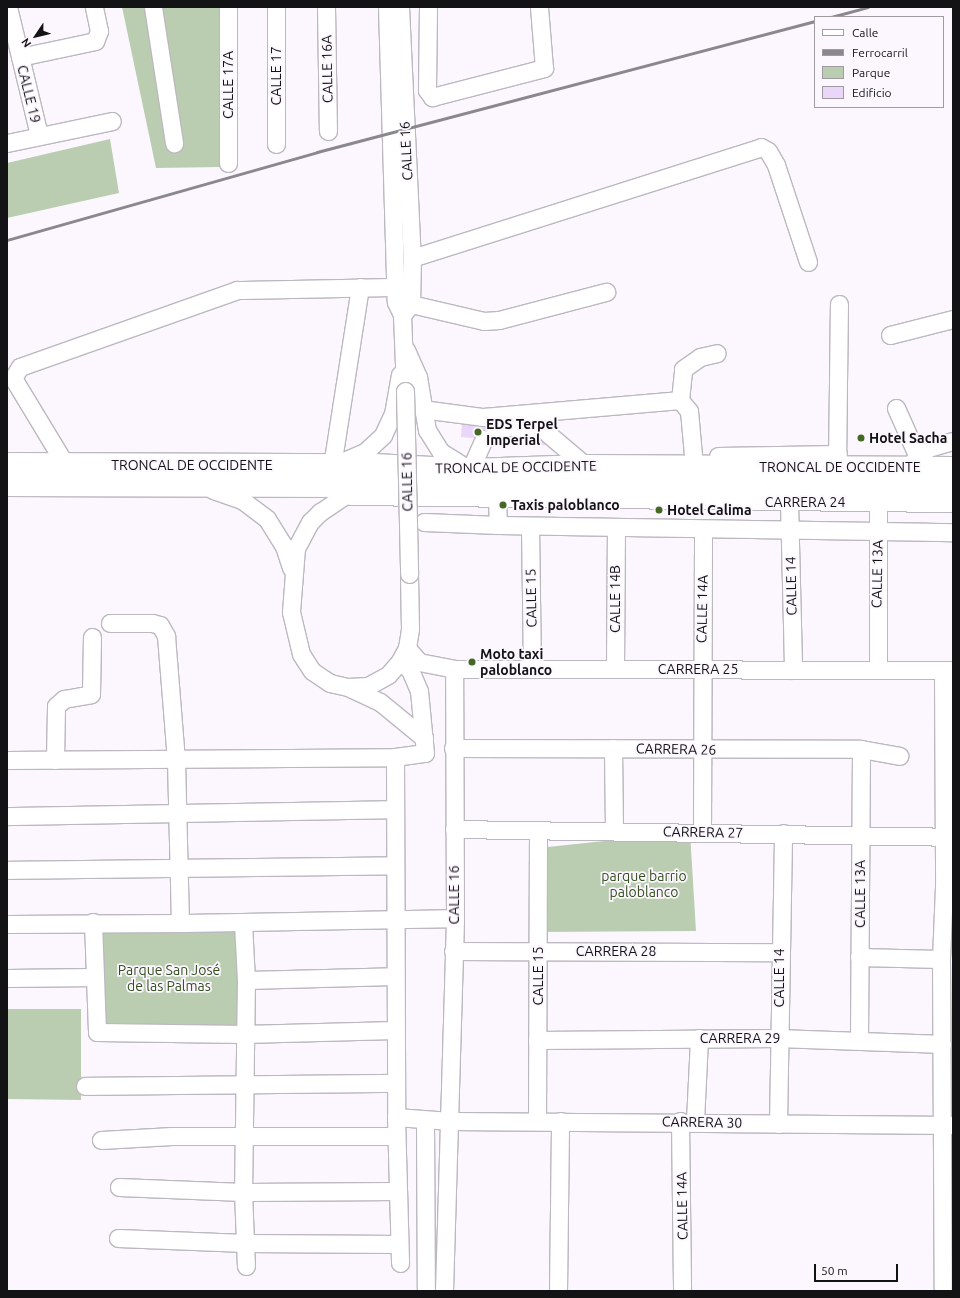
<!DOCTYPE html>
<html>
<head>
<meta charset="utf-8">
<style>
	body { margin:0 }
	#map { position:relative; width:960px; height:1298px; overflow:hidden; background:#fcf7ff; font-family:Ubuntu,sans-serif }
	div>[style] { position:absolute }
	.green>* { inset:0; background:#bbcdb0 }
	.building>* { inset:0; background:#e9d6f8 }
	.roads { filter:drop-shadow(1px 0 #bcb8bf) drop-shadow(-1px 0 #bcb8bf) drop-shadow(0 1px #bcb8bf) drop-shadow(0 -1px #bcb8bf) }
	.minor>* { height:17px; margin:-8.5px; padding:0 8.5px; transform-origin:8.5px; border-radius:8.5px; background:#fff }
	.highway>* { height:22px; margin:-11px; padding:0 11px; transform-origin:11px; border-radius:11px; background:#fff }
	.rail>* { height:3px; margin:-1.5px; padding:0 1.5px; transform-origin:1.5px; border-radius:1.5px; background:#8b888d }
	.bridges { filter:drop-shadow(1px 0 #bcb8bf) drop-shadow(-1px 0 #bcb8bf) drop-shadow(0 1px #bcb8bf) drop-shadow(0 -1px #bcb8bf) }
	.minor-bridge>* { height:17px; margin:-8.5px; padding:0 8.5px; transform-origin:8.5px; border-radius:8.5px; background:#fff }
	.dots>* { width:11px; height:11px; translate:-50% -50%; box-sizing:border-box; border:2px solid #fcf7ff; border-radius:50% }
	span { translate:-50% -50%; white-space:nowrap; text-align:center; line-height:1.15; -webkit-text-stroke:3.5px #fcf7ff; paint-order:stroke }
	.street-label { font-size:14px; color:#131215 }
	.poi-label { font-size:14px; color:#131215; font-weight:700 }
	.left { translate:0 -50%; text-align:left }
	.park-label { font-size:14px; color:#344f1f }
	.frame { position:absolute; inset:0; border:8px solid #131215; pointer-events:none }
	.legend { position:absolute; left:814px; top:16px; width:130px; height:92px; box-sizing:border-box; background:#fcf7ff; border:1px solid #9f9ba1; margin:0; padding:5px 7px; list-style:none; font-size:12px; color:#131215 }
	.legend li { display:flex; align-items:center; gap:8px; height:20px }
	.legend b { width:20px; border:1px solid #9f9ba1 }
	.north { position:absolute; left:16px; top:16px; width:40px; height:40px; -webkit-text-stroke:3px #fcf7ff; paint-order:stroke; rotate:235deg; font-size:11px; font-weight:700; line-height:16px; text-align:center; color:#131215 }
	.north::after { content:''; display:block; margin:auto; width:14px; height:18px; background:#131215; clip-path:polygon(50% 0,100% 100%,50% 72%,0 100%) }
	.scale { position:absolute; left:814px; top:1264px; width:84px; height:18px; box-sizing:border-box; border:2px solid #131215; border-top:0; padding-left:5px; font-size:12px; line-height:14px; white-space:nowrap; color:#131215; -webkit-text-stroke:3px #fcf7ff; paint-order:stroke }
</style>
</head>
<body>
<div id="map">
	<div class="green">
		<i style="clip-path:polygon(122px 7px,220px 7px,221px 167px,156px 168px)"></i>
		<i style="clip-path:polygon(110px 139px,119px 193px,7px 218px,7px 163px)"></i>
		<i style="clip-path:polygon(690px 832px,696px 931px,538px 932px,538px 848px)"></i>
		<i style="clip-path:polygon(237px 929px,238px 1026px,101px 1027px,100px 930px)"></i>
		<i style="clip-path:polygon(7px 1009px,81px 1009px,81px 1100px,7px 1099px)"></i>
	</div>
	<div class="building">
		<i style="clip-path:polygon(534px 415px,548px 416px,547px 445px,532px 444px)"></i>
		<i style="clip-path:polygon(462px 422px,494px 425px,493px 440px,461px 437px)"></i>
	</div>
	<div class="roads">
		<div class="minor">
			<i style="left:8px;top:7px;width:132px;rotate:76.4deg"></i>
			<i style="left:153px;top:7px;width:138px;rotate:81.2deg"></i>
			<i style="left:228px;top:7px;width:156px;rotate:90deg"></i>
			<i style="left:276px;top:7px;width:137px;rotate:90deg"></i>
			<i style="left:326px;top:7px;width:124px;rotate:89.1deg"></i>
			<i style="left:387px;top:7px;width:295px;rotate:88.3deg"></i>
			<i style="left:396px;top:302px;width:14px;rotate:65deg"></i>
			<i style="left:402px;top:315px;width:76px;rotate:87.7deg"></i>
			<i style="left:400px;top:7px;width:251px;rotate:87.3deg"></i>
			<i style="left:412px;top:258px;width:46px;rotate:91.2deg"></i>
			<i style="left:411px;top:304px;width:14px;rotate:129deg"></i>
			<i style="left:428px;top:7px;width:83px;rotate:90.7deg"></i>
			<i style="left:427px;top:90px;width:9px;rotate:54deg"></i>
			<i style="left:432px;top:97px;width:116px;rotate:-14.5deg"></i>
			<i style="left:544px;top:68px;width:61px;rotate:-94.7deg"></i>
			<i style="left:20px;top:57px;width:77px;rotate:-12deg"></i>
			<i style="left:95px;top:41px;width:11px;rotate:-68deg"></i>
			<i style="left:99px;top:31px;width:25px;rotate:-102deg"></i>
			<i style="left:7px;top:143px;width:107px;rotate:-11.8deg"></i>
			<i style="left:412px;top:258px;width:366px;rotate:-17.6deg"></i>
			<i style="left:761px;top:147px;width:8px;rotate:30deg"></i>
			<i style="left:768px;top:151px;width:16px;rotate:60deg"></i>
			<i style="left:776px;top:165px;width:102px;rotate:71.7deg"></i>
			<i style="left:360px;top:287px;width:181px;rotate:98.9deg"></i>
			<i style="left:332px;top:466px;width:36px;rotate:-23deg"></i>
			<i style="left:365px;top:452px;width:25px;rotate:-43deg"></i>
			<i style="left:383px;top:435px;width:23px;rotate:-65deg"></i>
			<i style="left:393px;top:414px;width:40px;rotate:-80deg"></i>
			<i style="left:411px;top:304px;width:75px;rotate:13.1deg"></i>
			<i style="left:484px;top:321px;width:15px;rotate:-4deg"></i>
			<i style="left:499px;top:320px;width:111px;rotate:-14.7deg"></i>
			<i style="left:890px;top:335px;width:65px;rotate:-14.3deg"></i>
			<i style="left:406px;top:350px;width:30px;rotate:66deg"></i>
			<i style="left:418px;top:377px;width:54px;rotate:80.4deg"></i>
			<i style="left:427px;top:430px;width:26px;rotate:58deg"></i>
			<i style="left:441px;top:452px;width:34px;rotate:32deg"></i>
			<i style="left:470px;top:470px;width:34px;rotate:-66deg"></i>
			<i style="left:680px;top:400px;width:31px;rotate:-84deg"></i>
			<i style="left:683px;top:369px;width:21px;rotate:-35deg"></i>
			<i style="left:700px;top:357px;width:17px;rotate:-13deg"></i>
			<i style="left:896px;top:408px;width:51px;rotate:65.9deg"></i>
			<i style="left:422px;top:409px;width:62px;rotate:7.5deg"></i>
			<i style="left:483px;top:417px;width:198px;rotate:-4.9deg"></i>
			<i style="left:680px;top:400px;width:14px;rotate:51deg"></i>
			<i style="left:689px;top:411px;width:55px;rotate:84.8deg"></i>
			<i style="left:494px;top:427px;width:39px"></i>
			<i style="left:547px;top:433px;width:51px;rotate:40.2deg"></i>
			<i style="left:718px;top:456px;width:120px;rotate:-1deg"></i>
			<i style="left:65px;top:464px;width:100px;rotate:-121.2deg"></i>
			<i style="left:13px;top:378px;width:13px;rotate:-58deg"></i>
			<i style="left:20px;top:367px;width:230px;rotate:-19.5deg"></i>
			<i style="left:237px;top:290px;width:159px;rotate:-1.1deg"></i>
			<i style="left:837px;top:465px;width:161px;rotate:-89.3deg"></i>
			<i style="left:907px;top:467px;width:28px;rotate:-42deg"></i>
			<i style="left:928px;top:448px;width:26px;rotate:-16deg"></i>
			<i style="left:213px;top:490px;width:31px;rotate:19deg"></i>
			<i style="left:242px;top:500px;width:31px;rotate:37deg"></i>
			<i style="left:267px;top:519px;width:32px;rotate:58deg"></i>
			<i style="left:284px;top:546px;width:23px;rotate:72deg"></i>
			<i style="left:361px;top:491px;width:18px;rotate:164deg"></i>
			<i style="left:344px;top:496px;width:29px;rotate:146deg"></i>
			<i style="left:320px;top:512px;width:14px;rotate:135deg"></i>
			<i style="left:310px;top:522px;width:30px;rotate:118deg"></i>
			<i style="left:296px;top:548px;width:64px;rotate:94.5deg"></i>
			<i style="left:291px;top:612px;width:43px;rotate:76.6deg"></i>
			<i style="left:301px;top:654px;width:20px;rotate:57deg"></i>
			<i style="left:312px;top:671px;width:22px;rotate:34deg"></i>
			<i style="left:330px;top:683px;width:18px;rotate:13deg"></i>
			<i style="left:348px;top:687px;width:20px;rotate:-3deg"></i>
			<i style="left:368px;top:686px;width:23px;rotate:-29deg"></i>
			<i style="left:388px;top:675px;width:18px;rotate:-49deg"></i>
			<i style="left:400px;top:661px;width:15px;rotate:-62deg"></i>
			<i style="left:407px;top:648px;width:20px;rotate:-81deg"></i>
			<i style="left:410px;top:628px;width:54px;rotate:-91.1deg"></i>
			<i style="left:350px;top:496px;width:603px;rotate:0.67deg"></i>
			<i style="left:497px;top:499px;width:26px;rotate:88deg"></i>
			<i style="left:498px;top:525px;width:455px;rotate:0.9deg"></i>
			<i style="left:789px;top:502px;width:168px;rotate:88.6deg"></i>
			<i style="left:424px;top:522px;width:74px;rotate:2.3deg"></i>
			<i style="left:530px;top:526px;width:143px;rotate:89.2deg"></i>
			<i style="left:110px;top:623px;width:42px"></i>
			<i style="left:152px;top:623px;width:8px;rotate:14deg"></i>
			<i style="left:160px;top:625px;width:13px;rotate:61deg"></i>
			<i style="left:166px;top:636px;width:124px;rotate:85.4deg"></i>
			<i style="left:176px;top:760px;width:163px;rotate:88.6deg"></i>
			<i style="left:180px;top:923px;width:275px;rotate:-1deg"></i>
			<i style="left:407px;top:648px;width:18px;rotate:49deg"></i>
			<i style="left:419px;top:662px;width:36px;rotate:11deg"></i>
			<i style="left:454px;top:669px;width:499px;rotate:0.1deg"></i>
			<i style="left:615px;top:669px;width:140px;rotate:-89.6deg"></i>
			<i style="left:878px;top:670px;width:167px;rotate:-90deg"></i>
			<i style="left:943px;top:671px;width:216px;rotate:89.7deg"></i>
			<i style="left:944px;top:887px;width:72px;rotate:92.4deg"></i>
			<i style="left:941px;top:959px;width:332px;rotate:89.7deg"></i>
			<i style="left:350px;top:688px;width:33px;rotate:25deg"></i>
			<i style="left:380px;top:702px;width:57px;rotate:39.3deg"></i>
			<i style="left:453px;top:748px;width:408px;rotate:0.1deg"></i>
			<i style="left:861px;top:749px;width:39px;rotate:10deg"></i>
			<i style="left:613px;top:748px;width:83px;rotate:89.3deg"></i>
			<i style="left:395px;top:757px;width:360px;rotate:89.8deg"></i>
			<i style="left:396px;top:1117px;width:146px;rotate:88.4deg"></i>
			<i style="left:7px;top:760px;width:388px;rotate:-0.4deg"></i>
			<i style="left:395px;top:757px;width:30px;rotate:-8deg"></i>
			<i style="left:425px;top:753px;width:62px;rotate:-95.5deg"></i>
			<i style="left:419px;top:691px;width:23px;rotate:-113deg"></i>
			<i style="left:410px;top:670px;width:13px;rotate:-138deg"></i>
			<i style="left:55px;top:760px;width:54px;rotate:-88.9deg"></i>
			<i style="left:56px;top:706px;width:11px;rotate:-41deg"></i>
			<i style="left:64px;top:699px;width:27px;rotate:-10deg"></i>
			<i style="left:91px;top:694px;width:57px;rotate:-89deg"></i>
			<i style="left:7px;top:816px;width:388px;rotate:-1deg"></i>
			<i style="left:454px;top:829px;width:499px;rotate:0.9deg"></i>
			<i style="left:702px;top:832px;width:302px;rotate:-89.8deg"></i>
			<i style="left:7px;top:870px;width:388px;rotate:-0.7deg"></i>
			<i style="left:93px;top:922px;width:110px;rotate:87.9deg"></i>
			<i style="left:97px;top:1032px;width:147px;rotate:0.8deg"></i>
			<i style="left:244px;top:1034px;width:151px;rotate:-1.5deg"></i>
			<i style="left:243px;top:923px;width:57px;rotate:87deg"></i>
			<i style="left:246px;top:980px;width:212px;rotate:90.8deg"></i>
			<i style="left:243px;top:1192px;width:74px;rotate:87.7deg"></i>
			<i style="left:7px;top:924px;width:173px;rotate:-0.3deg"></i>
			<i style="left:453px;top:951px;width:326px;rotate:0.2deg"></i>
			<i style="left:859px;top:957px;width:82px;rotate:1.4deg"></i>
			<i style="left:7px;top:978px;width:88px;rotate:-0.7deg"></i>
			<i style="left:246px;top:980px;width:149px;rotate:-1.5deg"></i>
			<i style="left:859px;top:1039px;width:290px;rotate:-89.6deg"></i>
			<i style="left:537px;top:1040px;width:242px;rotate:-0.5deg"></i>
			<i style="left:779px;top:1038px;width:163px;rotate:2.1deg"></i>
			<i style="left:85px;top:1086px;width:311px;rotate:-0.6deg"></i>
			<i style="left:396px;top:1117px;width:54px;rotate:4.2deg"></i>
			<i style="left:450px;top:1121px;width:503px;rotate:0.46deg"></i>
			<i style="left:425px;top:1121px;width:170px;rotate:89.7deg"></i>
			<i style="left:537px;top:1121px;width:291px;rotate:-89.8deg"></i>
			<i style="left:680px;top:1121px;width:170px;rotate:89.3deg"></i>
			<i style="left:695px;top:1121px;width:83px;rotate:-87.2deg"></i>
			<i style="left:778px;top:1124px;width:291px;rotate:-89deg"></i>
			<i style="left:101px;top:1140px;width:71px;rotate:-3.2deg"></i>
			<i style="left:172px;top:1136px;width:224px"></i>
			<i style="left:119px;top:1187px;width:124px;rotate:2.3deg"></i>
			<i style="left:243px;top:1192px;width:154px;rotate:-0.4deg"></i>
			<i style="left:118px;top:1238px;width:127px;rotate:2.3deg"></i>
			<i style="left:245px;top:1243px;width:154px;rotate:0.4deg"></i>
			<i style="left:444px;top:1291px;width:373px;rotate:-88.3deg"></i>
			<i style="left:455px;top:918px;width:249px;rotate:-90.2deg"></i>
			<i style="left:558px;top:1291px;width:170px;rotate:-89.3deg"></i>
		</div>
		<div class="highway">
			<i style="left:7px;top:464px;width:367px;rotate:0.2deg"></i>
			<i style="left:374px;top:465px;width:96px;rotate:3deg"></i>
			<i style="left:470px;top:470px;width:116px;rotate:-2deg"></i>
			<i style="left:586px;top:466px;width:367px;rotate:0.3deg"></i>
			<i style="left:7px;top:485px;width:946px;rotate:0.18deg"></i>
		</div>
	</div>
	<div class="rail">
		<i style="left:831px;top:17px;width:38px;rotate:-15deg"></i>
		<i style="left:7px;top:240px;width:322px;rotate:-15.8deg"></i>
		<i style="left:317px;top:152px;width:515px;rotate:-14.74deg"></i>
	</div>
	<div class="bridges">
		<div class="minor-bridge">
			<i style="left:405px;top:391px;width:183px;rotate:88.7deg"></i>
		</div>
	</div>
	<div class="dots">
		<i style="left:478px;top:432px;background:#426822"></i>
		<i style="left:861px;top:438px;background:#426822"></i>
		<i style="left:503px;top:505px;background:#426822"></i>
		<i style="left:659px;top:510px;background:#426822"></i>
		<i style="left:472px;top:662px;background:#426822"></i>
	</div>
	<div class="street-label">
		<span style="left:327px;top:69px;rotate:-91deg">CALLE 16A</span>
		<span style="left:276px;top:76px;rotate:-90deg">CALLE 17</span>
		<span style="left:228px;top:85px;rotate:-90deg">CALLE 17A</span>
		<span style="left:29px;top:94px;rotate:76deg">CALLE 19</span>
		<span style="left:406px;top:151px;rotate:-93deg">CALLE 16</span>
		<span style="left:192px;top:465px">TRONCAL DE OCCIDENTE</span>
		<span style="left:516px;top:467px;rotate:-1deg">TRONCAL DE OCCIDENTE</span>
		<span style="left:840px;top:467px">TRONCAL DE OCCIDENTE</span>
		<span style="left:407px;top:482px;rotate:-91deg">CALLE 16</span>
		<span style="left:805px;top:502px">CARRERA 24</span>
		<span style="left:877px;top:574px;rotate:-89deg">CALLE 13A</span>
		<span style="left:791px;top:586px;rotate:-91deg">CALLE 14</span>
		<span style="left:531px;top:598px;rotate:-91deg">CALLE 15</span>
		<span style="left:615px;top:599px;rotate:-90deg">CALLE 14B</span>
		<span style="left:702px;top:609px;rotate:-89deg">CALLE 14A</span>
		<span style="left:698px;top:669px">CARRERA 25</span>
		<span style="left:676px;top:749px;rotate:1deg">CARRERA 26</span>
		<span style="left:703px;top:832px;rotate:1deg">CARRERA 27</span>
		<span style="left:860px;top:894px;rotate:-90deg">CALLE 13A</span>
		<span style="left:454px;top:895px;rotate:-90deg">CALLE 16</span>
		<span style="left:616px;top:951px">CARRERA 28</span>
		<span style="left:538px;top:976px;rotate:-90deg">CALLE 15</span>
		<span style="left:779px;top:978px;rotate:-90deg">CALLE 14</span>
		<span style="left:740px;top:1038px">CARRERA 29</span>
		<span style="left:702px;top:1122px;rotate:1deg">CARRERA 30</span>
		<span style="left:682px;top:1206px;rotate:-91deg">CALLE 14A</span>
	</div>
	<div class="poi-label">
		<span class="left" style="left:486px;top:432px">EDS Terpel<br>Imperial</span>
		<span class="left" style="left:869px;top:438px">Hotel Sacha</span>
		<span class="left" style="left:511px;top:505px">Taxis paloblanco</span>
		<span class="left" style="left:667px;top:510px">Hotel Calima</span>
		<span class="left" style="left:480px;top:662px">Moto taxi<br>paloblanco</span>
	</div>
	<div class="park-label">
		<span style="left:644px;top:884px">parque barrio<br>paloblanco</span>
		<span style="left:169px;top:978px">Parque San José<br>de las Palmas</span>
	</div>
	<div class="frame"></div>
	<ul class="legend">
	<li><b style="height:5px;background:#fff"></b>Calle</li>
	<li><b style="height:5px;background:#8b888d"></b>Ferrocarril</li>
	<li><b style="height:11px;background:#bbcdb0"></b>Parque</li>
	<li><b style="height:11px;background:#e9d6f8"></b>Edificio</li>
	</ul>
	<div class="north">N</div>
	<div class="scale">50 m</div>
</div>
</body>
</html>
